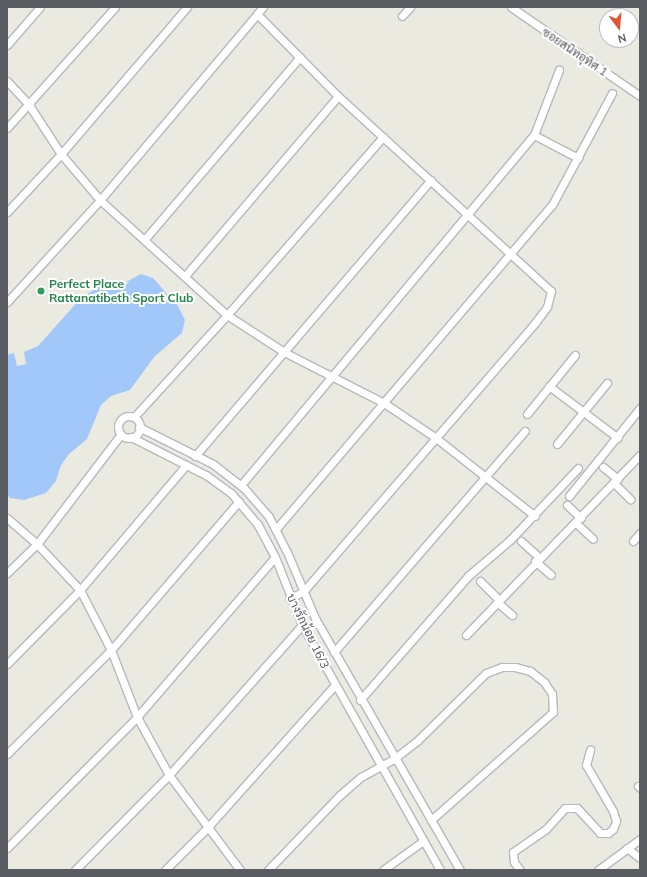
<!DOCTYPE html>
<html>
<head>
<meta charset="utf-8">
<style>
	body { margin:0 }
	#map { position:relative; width:647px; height:877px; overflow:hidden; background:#ebeae0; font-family:Mulish,Sarabun,sans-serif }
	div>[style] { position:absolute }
	.water>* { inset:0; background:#a2c8fa }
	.roads { filter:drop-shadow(1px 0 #b6b8bd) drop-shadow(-1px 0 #b6b8bd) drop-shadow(0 1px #b6b8bd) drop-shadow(0 -1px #b6b8bd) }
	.street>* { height:7px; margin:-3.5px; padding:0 3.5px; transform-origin:3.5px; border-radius:3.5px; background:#fff }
	.street>.ring { margin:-3.5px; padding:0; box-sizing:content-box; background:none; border:7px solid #fff; border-radius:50% }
	.dots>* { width:11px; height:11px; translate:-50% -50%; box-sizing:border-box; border:2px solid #fff; border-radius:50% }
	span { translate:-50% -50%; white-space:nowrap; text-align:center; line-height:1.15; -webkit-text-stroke:4px #fff; paint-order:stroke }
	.street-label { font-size:12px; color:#595c61 }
	.leisure-label { font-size:12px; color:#27864d; font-weight:700 }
	.left { translate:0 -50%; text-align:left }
	.frame { position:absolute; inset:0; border:8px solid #595c61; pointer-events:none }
	.north { position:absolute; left:599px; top:8px; width:40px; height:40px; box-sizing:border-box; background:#fff; border:1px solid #bdbec0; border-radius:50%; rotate:164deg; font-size:11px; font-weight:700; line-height:16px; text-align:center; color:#595c61 }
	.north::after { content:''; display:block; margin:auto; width:14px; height:18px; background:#e05632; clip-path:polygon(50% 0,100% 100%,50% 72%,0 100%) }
</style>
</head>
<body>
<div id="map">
	<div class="water">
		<i style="clip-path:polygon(141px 274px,153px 278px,178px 306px,185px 320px,182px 333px,154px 357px,130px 390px,111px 396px,101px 405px,87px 439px,69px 454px,61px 465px,56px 481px,46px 493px,24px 500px,10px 498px,7px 494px,7px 355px,14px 353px,17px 366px,26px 364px,24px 352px,38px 346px,80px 299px,98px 287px,113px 289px)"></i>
	</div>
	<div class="roads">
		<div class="street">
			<i style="left:263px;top:7px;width:9px;rotate:131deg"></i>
			<i style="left:257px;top:14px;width:115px;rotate:45.4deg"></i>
			<i style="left:338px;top:96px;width:289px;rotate:42.5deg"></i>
			<i style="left:551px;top:291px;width:16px;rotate:104deg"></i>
			<i style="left:547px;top:307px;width:20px;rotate:127deg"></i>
			<i style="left:535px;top:323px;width:354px;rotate:130.8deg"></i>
			<i style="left:304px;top:591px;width:16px;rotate:153deg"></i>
			<i style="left:511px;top:7px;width:157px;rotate:34.6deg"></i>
			<i style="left:402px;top:16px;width:12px;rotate:-48deg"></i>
			<i style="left:7px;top:45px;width:50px;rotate:-49deg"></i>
			<i style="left:7px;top:81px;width:33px;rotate:47deg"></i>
			<i style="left:29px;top:105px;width:59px;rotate:56.9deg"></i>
			<i style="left:61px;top:154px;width:60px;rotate:49.7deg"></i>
			<i style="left:100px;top:200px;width:171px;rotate:42.2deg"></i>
			<i style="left:227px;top:315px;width:68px;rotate:33deg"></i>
			<i style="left:284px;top:352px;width:112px;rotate:27deg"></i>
			<i style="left:384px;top:403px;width:63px;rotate:33.9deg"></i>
			<i style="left:436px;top:438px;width:126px;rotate:38.2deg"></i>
			<i style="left:7px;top:128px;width:162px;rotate:-48.2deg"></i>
			<i style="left:534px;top:135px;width:50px;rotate:27.6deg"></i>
			<i style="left:7px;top:212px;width:79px;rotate:-47deg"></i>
			<i style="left:61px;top:154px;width:194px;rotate:-49.4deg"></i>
			<i style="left:145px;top:239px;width:239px;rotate:-49.6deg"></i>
			<i style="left:185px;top:276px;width:236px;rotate:-49.6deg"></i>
			<i style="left:7px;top:302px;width:138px;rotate:-47.6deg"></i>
			<i style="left:100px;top:200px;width:243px;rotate:-49.8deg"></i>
			<i style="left:549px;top:386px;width:86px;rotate:37deg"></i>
			<i style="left:527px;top:414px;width:76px;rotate:-50.9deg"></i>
			<i class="ring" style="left:118px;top:416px;width:15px;height:15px"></i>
			<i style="left:134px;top:417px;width:138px;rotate:-47.6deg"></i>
			<i style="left:227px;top:315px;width:237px;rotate:-48.8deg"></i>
			<i style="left:139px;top:427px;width:83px;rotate:26.6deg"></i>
			<i style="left:213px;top:464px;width:39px;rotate:38deg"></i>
			<i style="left:244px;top:488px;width:38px;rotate:49deg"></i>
			<i style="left:269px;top:517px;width:39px;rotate:63deg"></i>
			<i style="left:287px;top:552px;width:72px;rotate:67deg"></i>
			<i style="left:315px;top:618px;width:291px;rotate:60.1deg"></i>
			<i style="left:131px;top:437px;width:84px;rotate:26.9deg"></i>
			<i style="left:206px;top:475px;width:31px;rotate:36deg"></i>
			<i style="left:231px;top:493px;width:42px;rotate:49.8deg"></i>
			<i style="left:258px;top:525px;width:36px;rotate:62deg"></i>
			<i style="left:275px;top:557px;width:73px;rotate:68.3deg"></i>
			<i style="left:302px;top:625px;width:281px;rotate:60.6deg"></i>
			<i style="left:557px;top:444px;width:79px;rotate:-50.7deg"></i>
			<i style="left:195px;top:456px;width:363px;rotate:-49.5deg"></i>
			<i style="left:603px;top:467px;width:19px;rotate:39deg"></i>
			<i style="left:614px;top:483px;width:23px;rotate:45deg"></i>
			<i style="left:241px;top:485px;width:456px;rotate:-50.1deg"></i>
			<i style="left:534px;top:135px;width:70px;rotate:-69deg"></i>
			<i style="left:569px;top:496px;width:113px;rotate:-51.1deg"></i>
			<i style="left:567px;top:505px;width:19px;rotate:43deg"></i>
			<i style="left:7px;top:518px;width:40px;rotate:41deg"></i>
			<i style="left:37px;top:544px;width:63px;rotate:46.9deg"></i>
			<i style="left:80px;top:590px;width:68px;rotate:62.7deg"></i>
			<i style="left:111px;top:650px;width:72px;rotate:68.8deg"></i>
			<i style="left:137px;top:717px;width:66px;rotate:61.1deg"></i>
			<i style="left:169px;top:775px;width:119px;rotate:53.2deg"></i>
			<i style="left:576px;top:523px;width:23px;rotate:43deg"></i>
			<i style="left:276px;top:529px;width:426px;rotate:-49.6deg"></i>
			<i style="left:552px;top:205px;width:127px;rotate:-61.8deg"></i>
			<i style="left:521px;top:541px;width:24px;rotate:42deg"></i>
			<i style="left:633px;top:541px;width:11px;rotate:-49deg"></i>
			<i style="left:535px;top:561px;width:21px;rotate:41deg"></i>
			<i style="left:7px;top:573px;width:42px;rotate:-44deg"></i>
			<i style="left:37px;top:544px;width:138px;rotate:-52.6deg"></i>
			<i style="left:480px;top:581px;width:27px;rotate:45deg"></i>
			<i style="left:497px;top:602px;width:20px;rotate:41deg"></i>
			<i style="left:466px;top:635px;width:250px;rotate:-46deg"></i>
			<i style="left:334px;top:652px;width:292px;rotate:-49.2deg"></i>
			<i style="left:7px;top:664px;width:104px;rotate:-45.4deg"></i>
			<i style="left:80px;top:590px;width:164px;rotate:-49.7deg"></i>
			<i style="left:360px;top:700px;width:164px;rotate:-48.9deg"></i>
			<i style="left:468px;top:576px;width:55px;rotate:-40.6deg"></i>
			<i style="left:510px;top:540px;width:99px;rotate:-46.6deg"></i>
			<i style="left:7px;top:754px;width:147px;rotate:-45deg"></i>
			<i style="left:111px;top:650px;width:196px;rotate:-49.3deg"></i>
			<i style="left:638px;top:786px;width:3px;rotate:45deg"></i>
			<i style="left:7px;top:848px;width:185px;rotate:-45.2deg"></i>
			<i style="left:137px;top:717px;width:211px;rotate:-49.2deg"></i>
			<i style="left:627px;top:848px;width:16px;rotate:38deg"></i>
			<i style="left:75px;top:870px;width:134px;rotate:-45.3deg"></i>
			<i style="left:169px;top:775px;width:200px;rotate:-48.4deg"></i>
			<i style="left:165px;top:870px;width:59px;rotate:-45deg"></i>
			<i style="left:207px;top:828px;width:192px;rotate:-48.2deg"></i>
			<i style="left:268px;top:870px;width:104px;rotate:-46.2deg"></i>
			<i style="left:340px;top:795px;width:28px;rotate:-41deg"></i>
			<i style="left:361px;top:777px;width:39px;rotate:-29deg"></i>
			<i style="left:395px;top:758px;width:29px;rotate:-38deg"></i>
			<i style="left:418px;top:740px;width:95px;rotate:-44.6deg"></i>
			<i style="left:486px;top:673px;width:17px;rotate:-21deg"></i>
			<i style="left:502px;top:667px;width:13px"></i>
			<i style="left:515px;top:667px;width:16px;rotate:15deg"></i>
			<i style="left:530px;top:671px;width:18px;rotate:38deg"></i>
			<i style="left:544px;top:682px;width:14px;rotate:56deg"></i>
			<i style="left:552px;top:694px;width:18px;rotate:87deg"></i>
			<i style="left:553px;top:712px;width:163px;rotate:138.5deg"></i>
			<i style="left:383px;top:870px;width:49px;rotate:-35.9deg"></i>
			<i style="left:520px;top:870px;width:10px;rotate:-127deg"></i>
			<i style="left:514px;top:862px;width:10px;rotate:-96deg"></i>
			<i style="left:513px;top:852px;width:40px;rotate:-34.9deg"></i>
			<i style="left:546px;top:829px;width:28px;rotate:-48deg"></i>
			<i style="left:565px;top:808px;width:12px"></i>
			<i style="left:577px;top:808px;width:34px;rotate:47deg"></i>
			<i style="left:600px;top:833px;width:8px"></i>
			<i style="left:608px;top:833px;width:6px;rotate:-39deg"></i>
			<i style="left:613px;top:829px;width:9px;rotate:-69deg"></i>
			<i style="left:616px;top:821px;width:10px;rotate:-107deg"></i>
			<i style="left:613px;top:811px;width:53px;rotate:-120.4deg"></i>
			<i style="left:586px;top:765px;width:16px;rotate:-75deg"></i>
			<i style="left:598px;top:870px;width:52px;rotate:-36.4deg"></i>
		</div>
	</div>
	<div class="dots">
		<i style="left:41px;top:291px;background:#2e9e5b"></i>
	</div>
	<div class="street-label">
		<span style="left:575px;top:52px;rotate:34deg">ซอยสนิทอุทิศ 1</span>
		<span style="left:308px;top:631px;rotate:64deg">บางรักน้อย 16/3</span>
	</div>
	<div class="leisure-label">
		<span class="left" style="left:49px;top:291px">Perfect Place<br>Rattanatibeth Sport Club</span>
	</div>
	<div class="frame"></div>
	<div class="north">N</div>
</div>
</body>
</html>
